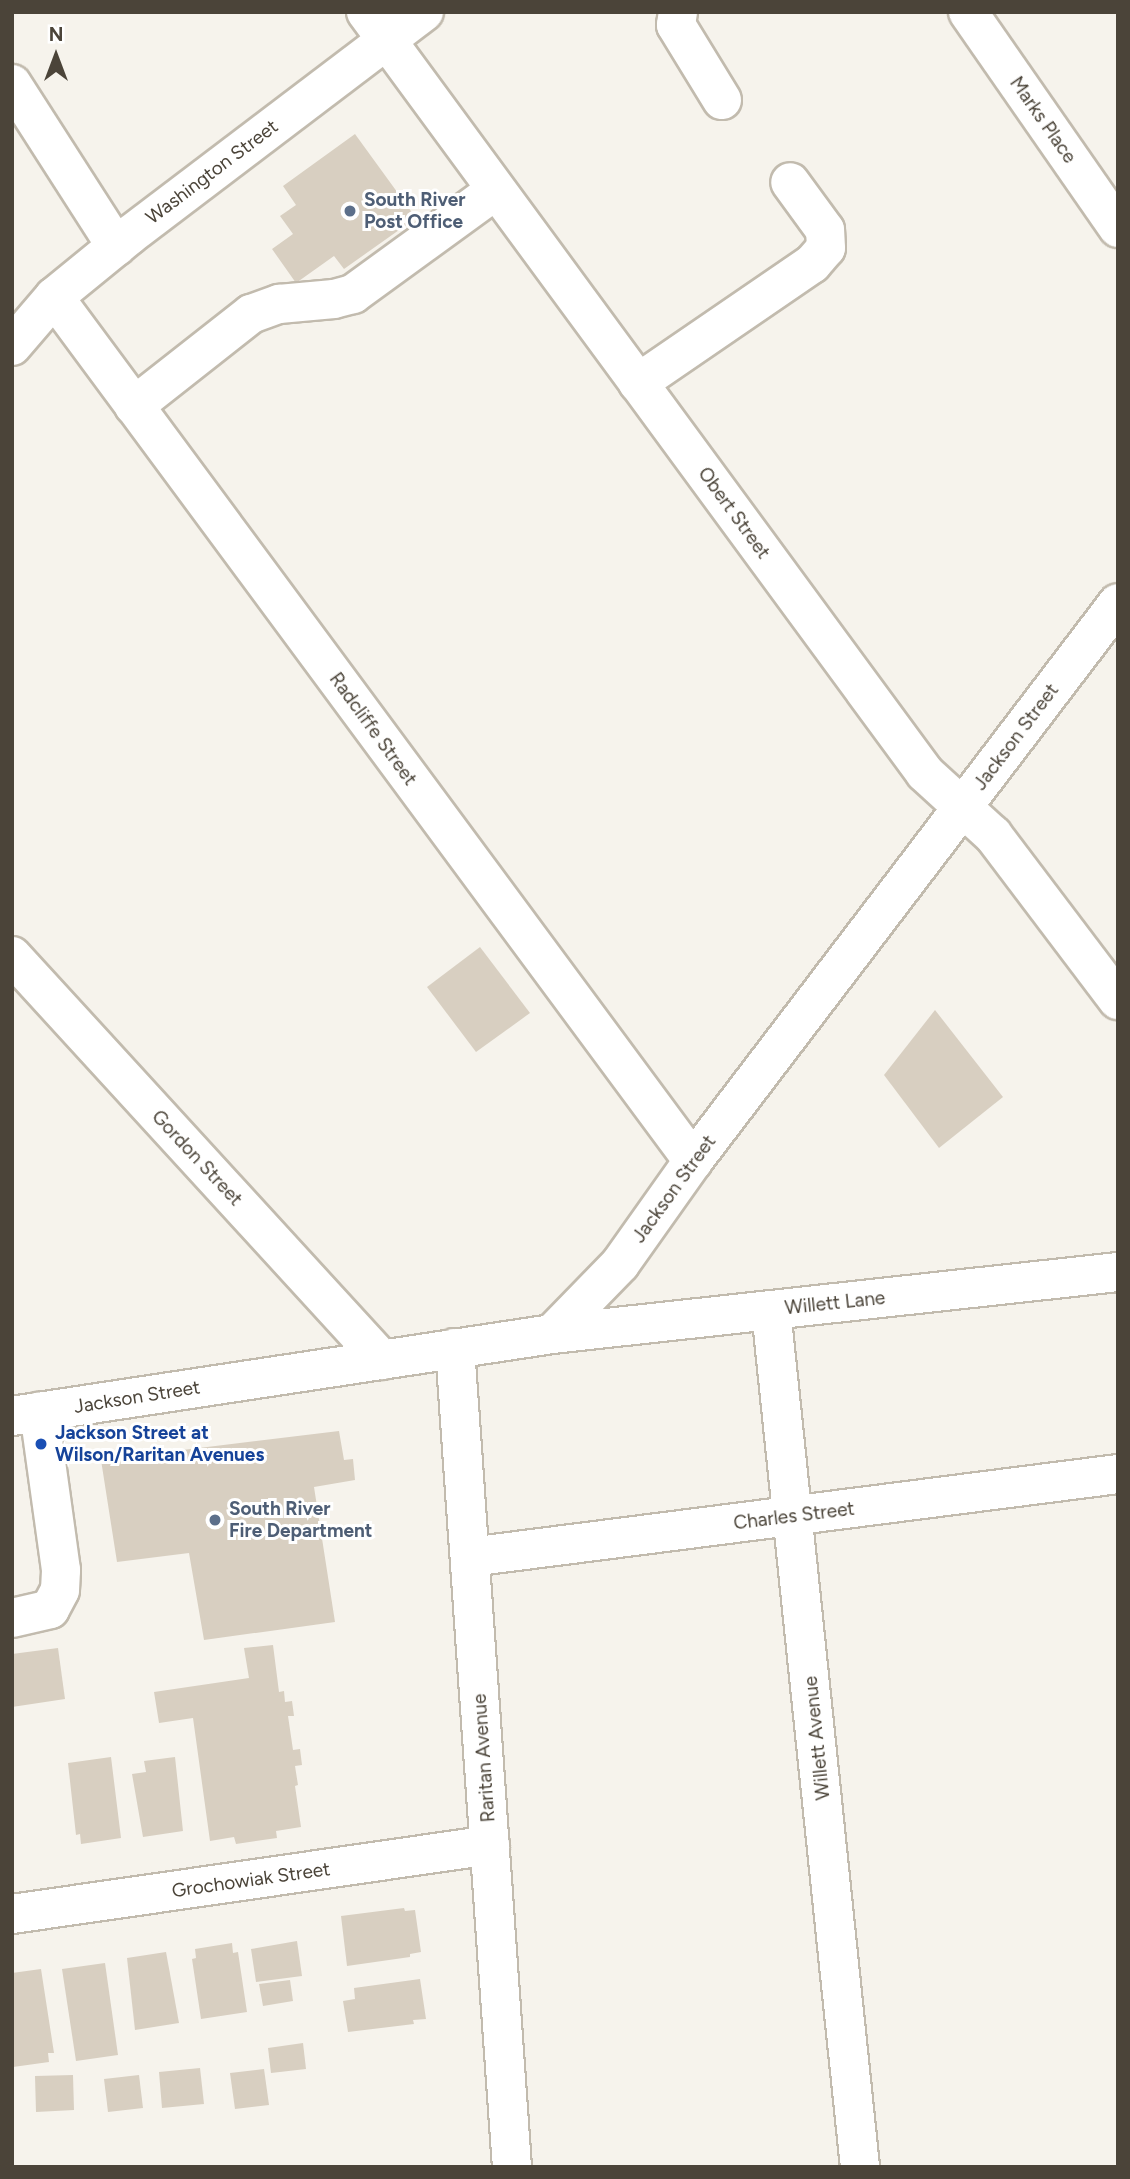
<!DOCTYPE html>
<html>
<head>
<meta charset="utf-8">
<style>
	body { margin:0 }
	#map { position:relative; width:1130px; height:2179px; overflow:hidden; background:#f6f3ec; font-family:Figtree,sans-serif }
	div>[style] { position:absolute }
	.building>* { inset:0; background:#d8cfc1 }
	.roads { filter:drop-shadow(2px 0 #c2bbae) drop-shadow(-2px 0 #c2bbae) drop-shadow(0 2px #c2bbae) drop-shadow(0 -2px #c2bbae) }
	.minor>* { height:38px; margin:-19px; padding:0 19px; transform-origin:19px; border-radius:19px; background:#fff }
	.dots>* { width:19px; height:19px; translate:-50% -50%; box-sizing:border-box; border:4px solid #fff; border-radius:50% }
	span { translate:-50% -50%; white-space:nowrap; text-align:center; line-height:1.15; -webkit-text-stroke:6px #fff; paint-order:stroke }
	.street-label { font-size:19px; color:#4b4439 }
	.service-label { font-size:19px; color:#4e5e75; font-weight:700 }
	.left { translate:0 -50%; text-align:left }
	.transit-label { font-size:19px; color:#164399; font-weight:700 }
	.frame { position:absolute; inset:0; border:14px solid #4b4439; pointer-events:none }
	.north { position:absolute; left:21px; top:21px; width:70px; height:70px; -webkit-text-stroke:5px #fff; paint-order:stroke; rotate:0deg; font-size:19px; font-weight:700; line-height:28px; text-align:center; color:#4b4439 }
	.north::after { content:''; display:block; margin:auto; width:24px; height:32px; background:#4b4439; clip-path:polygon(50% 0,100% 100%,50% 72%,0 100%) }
</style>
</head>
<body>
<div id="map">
	<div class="building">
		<i style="clip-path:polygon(355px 134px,416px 218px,344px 269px,334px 256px,296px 283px,272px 249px,293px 234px,280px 216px,296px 205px,283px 186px)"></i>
		<i style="clip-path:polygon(480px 947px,530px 1013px,476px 1052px,427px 987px)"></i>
		<i style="clip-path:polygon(935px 1010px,1003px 1097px,939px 1148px,884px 1075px)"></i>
		<i style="clip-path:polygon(339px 1431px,344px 1460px,353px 1459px,355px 1480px,314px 1487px,335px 1622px,204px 1640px,189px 1553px,117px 1562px,101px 1460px)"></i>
		<i style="clip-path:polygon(273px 1645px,279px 1692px,284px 1691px,285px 1702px,292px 1701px,294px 1716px,288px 1716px,293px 1750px,300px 1749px,302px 1765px,295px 1766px,298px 1785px,295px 1786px,301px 1827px,276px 1831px,277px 1838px,236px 1844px,234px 1837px,210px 1841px,193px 1718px,159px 1723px,154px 1692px,249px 1678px,244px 1648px)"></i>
		<i style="clip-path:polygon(58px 1648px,65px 1699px,12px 1707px,12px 1654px)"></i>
		<i style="clip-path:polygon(111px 1757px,121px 1838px,81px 1844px,80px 1834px,76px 1835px,68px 1763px)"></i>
		<i style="clip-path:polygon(175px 1757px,183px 1831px,143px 1837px,132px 1774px,146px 1772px,144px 1761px)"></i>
		<i style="clip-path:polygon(404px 1908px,405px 1911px,415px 1910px,421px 1952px,410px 1954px,410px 1957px,347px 1966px,341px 1916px)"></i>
		<i style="clip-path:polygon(297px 1941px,302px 1976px,256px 1982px,251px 1949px)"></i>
		<i style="clip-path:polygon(232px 1943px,233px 1953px,238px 1952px,247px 2012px,201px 2019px,192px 1959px,196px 1958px,195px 1949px)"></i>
		<i style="clip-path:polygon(166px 1952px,179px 2023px,135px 2030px,127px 1958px)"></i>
		<i style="clip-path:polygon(105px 1963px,118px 2055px,76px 2061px,62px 1969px)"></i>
		<i style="clip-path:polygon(41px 1969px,54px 2053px,48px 2053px,49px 2062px,13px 2067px,12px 1973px)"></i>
		<i style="clip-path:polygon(420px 1979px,426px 2019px,413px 2020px,414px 2024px,348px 2032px,343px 2001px,355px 1999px,354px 1988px)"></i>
		<i style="clip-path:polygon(290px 1980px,293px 2001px,263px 2006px,259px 1984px)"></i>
		<i style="clip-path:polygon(303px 2043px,306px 2069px,271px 2073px,268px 2048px)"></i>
		<i style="clip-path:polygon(200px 2068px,204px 2104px,162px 2108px,159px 2072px)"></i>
		<i style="clip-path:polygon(264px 2069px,269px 2105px,235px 2109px,230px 2073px)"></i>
		<i style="clip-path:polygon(73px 2075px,74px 2110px,36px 2112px,35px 2076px)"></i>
		<i style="clip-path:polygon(139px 2075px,143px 2108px,108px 2112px,104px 2079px)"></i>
	</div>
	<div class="roads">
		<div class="minor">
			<i style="left:366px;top:12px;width:944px;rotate:53.7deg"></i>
			<i style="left:925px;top:773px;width:92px;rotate:42.4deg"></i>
			<i style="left:993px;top:835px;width:207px;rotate:52.9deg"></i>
			<i style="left:678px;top:12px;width:13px;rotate:99deg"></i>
			<i style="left:676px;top:25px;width:88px;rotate:58.5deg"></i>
			<i style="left:968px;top:12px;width:263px;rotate:55.2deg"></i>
			<i style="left:12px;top:84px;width:193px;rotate:57.3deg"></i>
			<i style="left:54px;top:297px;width:1075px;rotate:53.51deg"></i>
			<i style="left:12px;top:346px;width:65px;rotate:-49.4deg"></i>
			<i style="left:54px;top:297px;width:98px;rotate:-39.2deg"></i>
			<i style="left:130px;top:235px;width:369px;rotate:-37.2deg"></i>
			<i style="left:638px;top:383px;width:211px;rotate:-34.4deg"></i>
			<i style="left:812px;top:264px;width:21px;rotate:-49deg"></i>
			<i style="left:826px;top:248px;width:18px;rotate:-93deg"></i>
			<i style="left:825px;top:230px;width:59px;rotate:-126.1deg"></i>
			<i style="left:134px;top:406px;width:149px;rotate:-38.2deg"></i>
			<i style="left:251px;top:314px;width:30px;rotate:-20deg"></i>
			<i style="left:279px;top:304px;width:55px;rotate:-5.2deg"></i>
			<i style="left:334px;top:299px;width:20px;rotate:-15deg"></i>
			<i style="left:353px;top:294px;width:175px;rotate:-36deg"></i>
			<i style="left:12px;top:956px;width:548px;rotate:47.52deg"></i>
			<i style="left:771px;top:1310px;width:862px;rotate:84.07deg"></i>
			<i style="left:552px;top:1334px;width:98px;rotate:-45.8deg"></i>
			<i style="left:620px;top:1264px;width:126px;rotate:-54.7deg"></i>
			<i style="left:693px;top:1161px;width:701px;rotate:-52.71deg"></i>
			<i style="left:455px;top:1348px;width:821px;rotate:86.02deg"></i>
			<i style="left:12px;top:1416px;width:546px;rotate:-8.63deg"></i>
			<i style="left:552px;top:1334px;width:569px;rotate:-6.25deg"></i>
			<i style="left:470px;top:1557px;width:653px;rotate:-7.3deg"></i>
			<i style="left:12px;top:1618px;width:39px;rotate:-13deg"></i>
			<i style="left:50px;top:1609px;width:21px;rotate:-62deg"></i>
			<i style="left:60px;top:1590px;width:20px;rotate:-87deg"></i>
			<i style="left:61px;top:1570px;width:160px;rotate:-97.9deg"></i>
			<i style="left:12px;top:1914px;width:483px;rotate:-8.2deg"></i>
		</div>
	</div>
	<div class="dots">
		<i style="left:350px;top:211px;background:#5c6f8a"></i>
		<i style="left:41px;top:1444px;background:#1a4fb4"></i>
		<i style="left:215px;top:1520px;background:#5c6f8a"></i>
	</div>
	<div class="street-label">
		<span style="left:1043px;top:120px;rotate:55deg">Marks Place</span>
		<span style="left:212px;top:172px;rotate:-37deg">Washington Street</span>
		<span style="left:734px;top:513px;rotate:54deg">Obert Street</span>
		<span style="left:373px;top:729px;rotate:54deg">Radcliffe Street</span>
		<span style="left:1016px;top:737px;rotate:-53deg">Jackson Street</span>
		<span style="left:197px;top:1158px;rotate:47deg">Gordon Street</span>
		<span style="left:674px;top:1189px;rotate:-54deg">Jackson Street</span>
		<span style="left:835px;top:1303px;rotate:-6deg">Willett Lane</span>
		<span style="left:137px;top:1397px;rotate:-9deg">Jackson Street</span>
		<span style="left:794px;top:1516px;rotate:-7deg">Charles Street</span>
		<span style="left:817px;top:1738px;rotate:-96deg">Willett Avenue</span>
		<span style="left:484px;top:1758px;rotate:-94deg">Raritan Avenue</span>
		<span style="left:251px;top:1880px;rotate:-8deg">Grochowiak Street</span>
	</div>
	<div class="service-label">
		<span class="left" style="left:364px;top:211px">South River<br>Post Office</span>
		<span class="left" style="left:229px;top:1520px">South River<br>Fire Department</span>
	</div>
	<div class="transit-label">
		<span class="left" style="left:55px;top:1444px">Jackson Street at<br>Wilson/Raritan Avenues</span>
	</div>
	<div class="frame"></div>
	<div class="north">N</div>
</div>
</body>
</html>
